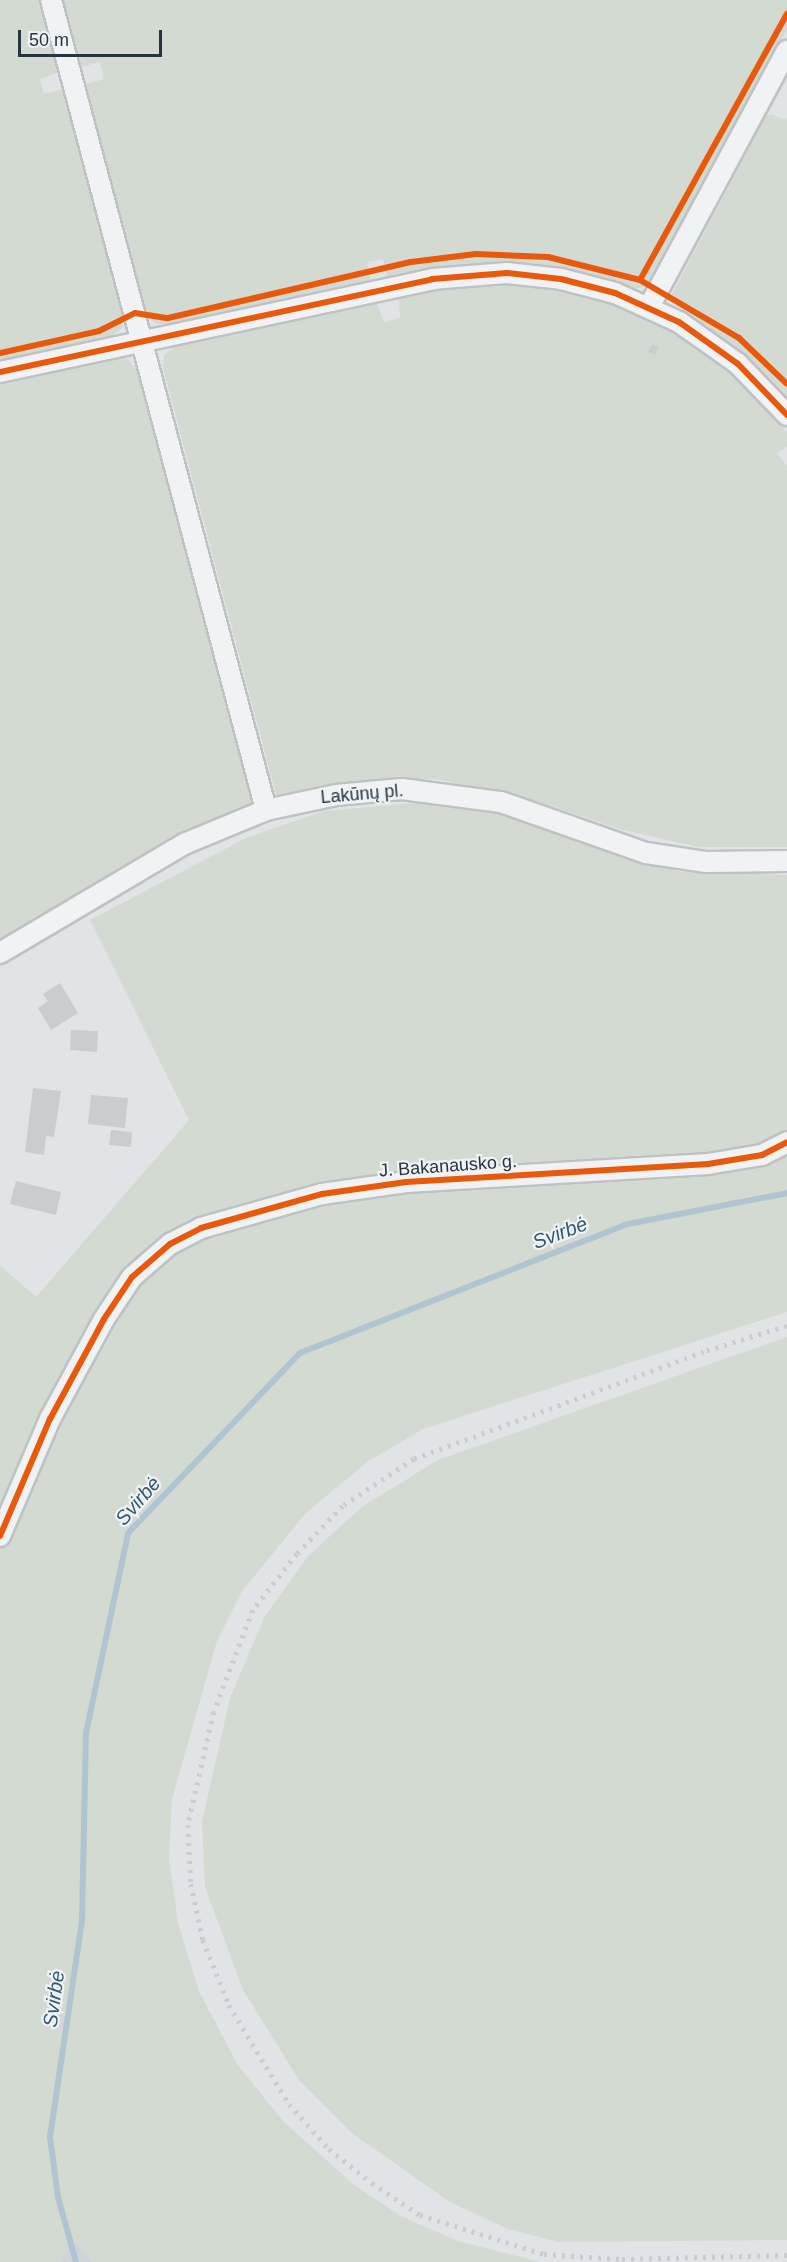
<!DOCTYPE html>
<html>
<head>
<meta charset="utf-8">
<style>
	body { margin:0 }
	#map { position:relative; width:787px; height:2262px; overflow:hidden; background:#e1e4e6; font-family:Helvetica,sans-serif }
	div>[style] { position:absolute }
	.built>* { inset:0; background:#cfd4d9 }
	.green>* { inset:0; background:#d3dad1 }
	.stream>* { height:6px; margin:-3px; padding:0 3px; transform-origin:3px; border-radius:3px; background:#b0c5d1 }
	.building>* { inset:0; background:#caccce }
	.roads { filter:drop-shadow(2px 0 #bfc2c4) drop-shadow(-2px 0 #bfc2c4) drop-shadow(0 2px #bfc2c4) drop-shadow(0 -2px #bfc2c4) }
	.minor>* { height:20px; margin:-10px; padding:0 10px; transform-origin:10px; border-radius:10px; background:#f1f2f3 }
	.rail>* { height:4.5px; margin-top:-2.25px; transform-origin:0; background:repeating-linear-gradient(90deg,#caccce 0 3px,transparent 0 9px) }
	.cycleway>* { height:6px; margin:-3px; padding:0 3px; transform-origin:3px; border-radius:3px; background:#e8590c }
	span { translate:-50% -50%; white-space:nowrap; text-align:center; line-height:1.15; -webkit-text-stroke:4.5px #eff3f6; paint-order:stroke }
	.street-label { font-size:18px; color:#28353f }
	.water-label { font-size:20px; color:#335a72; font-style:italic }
	.scale { position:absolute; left:18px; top:30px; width:144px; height:27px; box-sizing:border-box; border:3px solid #28353f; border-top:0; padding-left:8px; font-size:18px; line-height:21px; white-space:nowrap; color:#28353f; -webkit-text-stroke:4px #eff3f6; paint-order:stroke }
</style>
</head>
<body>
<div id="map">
	<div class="built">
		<i style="clip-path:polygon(71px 2236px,92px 2262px,61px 2262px)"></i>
	</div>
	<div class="green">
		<i style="clip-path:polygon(0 0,40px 0,59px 72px,40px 79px,44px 94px,64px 89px,123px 317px,122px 328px,110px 338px,0 362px)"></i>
		<i style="clip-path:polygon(59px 0,787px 0,787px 30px,650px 285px,635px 289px,568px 271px,518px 265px,462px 265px,387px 277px,383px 259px,367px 262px,371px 281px,171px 324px,157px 324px,144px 314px,83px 85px,104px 79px,100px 62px,77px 68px)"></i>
		<i style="clip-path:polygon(771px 114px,785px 120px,787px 117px,787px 395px,750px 359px,675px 304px,671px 296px,766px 116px)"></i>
		<i style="clip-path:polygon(505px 283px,605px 299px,689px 338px,727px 366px,787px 432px,787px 447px,777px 453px,787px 466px,787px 847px,698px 847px,619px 829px,552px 806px,437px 779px,388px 778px,324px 785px,277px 798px,163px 368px,164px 355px,180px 343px,376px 301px,384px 322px,400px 318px,399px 297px,449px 286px)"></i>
		<i style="clip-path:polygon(116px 355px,128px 359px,139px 374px,257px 804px,230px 812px,0 939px,0 380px)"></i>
		<i style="clip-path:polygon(424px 802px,511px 816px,681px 872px,787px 875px,787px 1312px,423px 1429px,367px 1462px,306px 1513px,242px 1591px,217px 1641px,172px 1799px,169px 1859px,178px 1923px,199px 1991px,237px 2064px,283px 2121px,354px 2185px,401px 2216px,458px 2241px,541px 2262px,92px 2262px,71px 2237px,61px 2262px,0 2262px,0 1265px,36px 1297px,189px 1120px,90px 920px,248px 837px,324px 811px)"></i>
		<i style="clip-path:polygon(787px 1337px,787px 2240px,559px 2242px,508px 2229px,450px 2202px,353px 2134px,299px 2080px,243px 1990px,205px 1887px,202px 1822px,230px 1698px,264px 1618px,309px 1555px,363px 1506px,438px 1460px)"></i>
	</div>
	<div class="stream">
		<i style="left:76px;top:2262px;width:67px;rotate:-105.5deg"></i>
		<i style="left:58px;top:2197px;width:61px;rotate:-97.6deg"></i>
		<i style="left:50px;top:2137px;width:218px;rotate:-81.6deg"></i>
		<i style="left:82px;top:1921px;width:188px;rotate:-88.8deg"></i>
		<i style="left:86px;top:1733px;width:204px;rotate:-78.1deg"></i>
		<i style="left:128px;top:1533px;width:249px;rotate:-46.3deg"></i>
		<i style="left:300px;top:1353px;width:352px;rotate:-21.5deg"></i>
		<i style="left:628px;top:1224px;width:162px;rotate:-11deg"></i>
	</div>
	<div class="building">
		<i style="clip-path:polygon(652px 344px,659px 347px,655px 355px,648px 352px)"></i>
		<i style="clip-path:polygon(60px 983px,78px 1013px,51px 1030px,38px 1008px,48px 1001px,43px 994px)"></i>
		<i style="clip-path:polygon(71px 1030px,98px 1031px,97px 1052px,70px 1050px)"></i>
		<i style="clip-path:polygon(33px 1088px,61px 1091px,54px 1137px,46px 1136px,44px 1155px,25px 1152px)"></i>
		<i style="clip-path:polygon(91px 1095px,128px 1098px,125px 1128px,88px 1124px)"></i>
		<i style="clip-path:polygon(111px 1130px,132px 1132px,131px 1147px,109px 1145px)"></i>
		<i style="clip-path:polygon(16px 1181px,61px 1192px,56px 1215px,10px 1204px)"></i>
	</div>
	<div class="roads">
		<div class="minor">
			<i style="left:51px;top:0;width:838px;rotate:75.13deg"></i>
			<i style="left:649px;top:307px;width:291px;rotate:-61.7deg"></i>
			<i style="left:0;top:372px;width:442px;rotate:-12.1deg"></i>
			<i style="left:432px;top:279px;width:75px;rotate:-4.6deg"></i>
			<i style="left:507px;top:273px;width:54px;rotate:6.3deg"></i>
			<i style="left:561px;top:279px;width:56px;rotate:14.5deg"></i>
			<i style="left:615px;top:293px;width:70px;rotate:24.4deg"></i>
			<i style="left:679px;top:322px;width:72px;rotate:35.4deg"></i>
			<i style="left:738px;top:364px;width:71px;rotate:46.1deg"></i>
			<i style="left:0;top:953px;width:214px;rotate:-30.6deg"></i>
			<i style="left:184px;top:844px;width:89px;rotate:-22.5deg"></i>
			<i style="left:266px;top:810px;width:72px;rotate:-12.1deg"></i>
			<i style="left:336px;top:795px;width:66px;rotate:-5.2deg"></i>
			<i style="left:402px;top:789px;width:100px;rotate:7.5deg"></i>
			<i style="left:501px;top:802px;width:154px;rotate:19.4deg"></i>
			<i style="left:646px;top:853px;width:61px;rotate:8.5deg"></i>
			<i style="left:706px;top:862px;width:81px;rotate:-0.7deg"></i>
			<i style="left:0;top:1536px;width:127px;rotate:-66.9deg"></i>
			<i style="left:50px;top:1419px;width:114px;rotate:-61.6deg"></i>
			<i style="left:104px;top:1319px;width:50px;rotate:-56.3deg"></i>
			<i style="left:132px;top:1277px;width:50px;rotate:-41deg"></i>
			<i style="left:170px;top:1244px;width:35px;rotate:-27deg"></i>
			<i style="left:201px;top:1228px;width:126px;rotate:-15.7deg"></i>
			<i style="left:322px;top:1194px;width:85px;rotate:-8.1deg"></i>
			<i style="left:406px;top:1182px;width:303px;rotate:-3.4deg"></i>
			<i style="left:708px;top:1164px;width:55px;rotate:-9.5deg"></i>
			<i style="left:762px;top:1155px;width:28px;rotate:-27deg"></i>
		</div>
	</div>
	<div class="rail">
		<i style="left:787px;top:1326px;width:87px;rotate:162.6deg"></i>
		<i style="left:704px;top:1352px;width:309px;rotate:159.7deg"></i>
		<i style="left:414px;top:1459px;width:85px;rotate:146.5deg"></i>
		<i style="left:343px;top:1506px;width:66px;rotate:133.8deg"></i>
		<i style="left:297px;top:1554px;width:71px;rotate:128.2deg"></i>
		<i style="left:253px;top:1610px;width:109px;rotate:110.9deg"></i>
		<i style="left:214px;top:1712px;width:116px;rotate:103deg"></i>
		<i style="left:188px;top:1825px;width:59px;rotate:87.1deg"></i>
		<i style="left:191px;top:1884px;width:57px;rotate:77.9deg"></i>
		<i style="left:203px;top:1940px;width:70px;rotate:68.2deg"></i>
		<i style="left:229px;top:2005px;width:116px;rotate:58.8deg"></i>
		<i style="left:289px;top:2104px;width:60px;rotate:48.4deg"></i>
		<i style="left:329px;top:2149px;width:55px;rotate:38.3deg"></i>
		<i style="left:372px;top:2183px;width:58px;rotate:33.7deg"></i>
		<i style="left:420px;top:2215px;width:130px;rotate:17.5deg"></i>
		<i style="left:544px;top:2254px;width:78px;rotate:3.7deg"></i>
		<i style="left:622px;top:2259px;width:165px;rotate:-1.4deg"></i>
	</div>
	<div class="cycleway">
		<i style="left:640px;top:280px;width:304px;rotate:-61.1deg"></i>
		<i style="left:0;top:353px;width:101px;rotate:-12.5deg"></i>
		<i style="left:99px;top:331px;width:40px;rotate:-26.6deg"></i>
		<i style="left:135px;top:313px;width:33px;rotate:9deg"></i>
		<i style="left:168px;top:318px;width:249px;rotate:-13deg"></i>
		<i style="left:411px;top:262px;width:65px;rotate:-7deg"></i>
		<i style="left:476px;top:254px;width:72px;rotate:2.4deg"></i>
		<i style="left:548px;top:257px;width:95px;rotate:14deg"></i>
		<i style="left:640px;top:280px;width:115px;rotate:30.4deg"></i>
		<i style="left:739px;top:338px;width:66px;rotate:43.8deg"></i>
		<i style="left:0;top:372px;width:442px;rotate:-12.1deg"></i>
		<i style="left:432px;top:279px;width:75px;rotate:-4.6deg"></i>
		<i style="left:507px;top:273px;width:54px;rotate:6.3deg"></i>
		<i style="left:561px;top:279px;width:56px;rotate:14.5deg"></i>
		<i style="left:615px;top:293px;width:70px;rotate:24.4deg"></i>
		<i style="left:679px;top:322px;width:72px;rotate:35.4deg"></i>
		<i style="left:738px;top:364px;width:71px;rotate:46.1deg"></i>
		<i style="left:0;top:1536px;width:127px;rotate:-66.9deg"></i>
		<i style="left:50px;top:1419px;width:114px;rotate:-61.6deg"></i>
		<i style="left:104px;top:1319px;width:50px;rotate:-56.3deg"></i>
		<i style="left:132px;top:1277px;width:50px;rotate:-41deg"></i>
		<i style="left:170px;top:1244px;width:35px;rotate:-27deg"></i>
		<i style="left:201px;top:1228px;width:126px;rotate:-15.7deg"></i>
		<i style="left:322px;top:1194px;width:85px;rotate:-8.1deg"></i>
		<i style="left:406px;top:1182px;width:303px;rotate:-3.4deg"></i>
		<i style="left:708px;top:1164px;width:55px;rotate:-9.5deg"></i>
		<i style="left:762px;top:1155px;width:28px;rotate:-27deg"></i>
	</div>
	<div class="street-label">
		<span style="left:362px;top:794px;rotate:-5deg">Lakūnų pl.</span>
		<span style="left:448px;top:1166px;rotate:-4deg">J. Bakanausko g.</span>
	</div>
	<div class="water-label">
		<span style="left:560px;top:1233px;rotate:-21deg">Svirbė</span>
		<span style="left:138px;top:1501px;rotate:-49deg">Svirbė</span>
		<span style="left:54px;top:1999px;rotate:-82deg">Svirbė</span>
	</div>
	<div class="scale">50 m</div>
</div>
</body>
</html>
